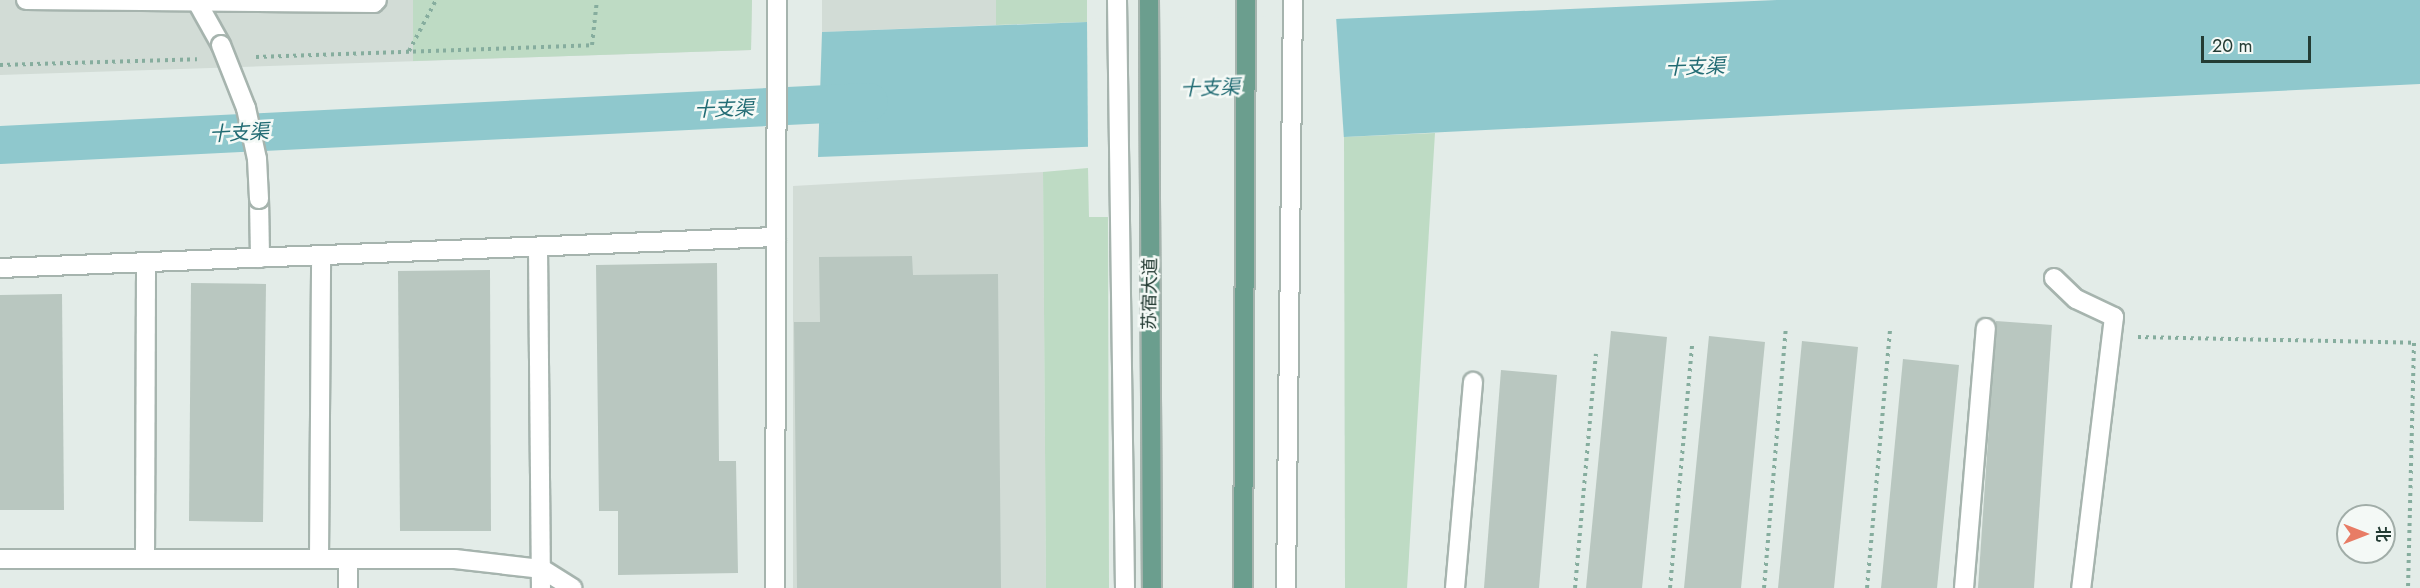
<!DOCTYPE html>
<html>
<head>
<meta charset="utf-8">
<style>
	body { margin:0 }
	#map { position:relative; width:2420px; height:588px; overflow:hidden; background:#e3ece8; font-family:Jost,"Noto Sans SC",sans-serif }
	div>[style] { position:absolute }
	.built>* { inset:0; background:#d2dcd6 }
	.green>* { inset:0; background:#bedbc4 }
	.water>* { inset:0; background:#8fc8cd }
	.pier>* { inset:0; background:#e3ece8 }
	.canal>* { height:38px; margin:-19px; padding:0 19px; transform-origin:19px; border-radius:19px; background:#8fc8cd }
	.building>* { inset:0; background:#b9c7c0 }
	.path>* { height:4px; margin-top:-2px; transform-origin:0; background:repeating-linear-gradient(90deg,#86ad9e 0 3px,transparent 0 7.5px) }
	.roads { filter:drop-shadow(2px 0 #a6b4ae) drop-shadow(-2px 0 #a6b4ae) drop-shadow(0 2px #a6b4ae) drop-shadow(0 -2px #a6b4ae) }
	.minor>* { height:18px; margin:-9px; padding:0 9px; transform-origin:9px; border-radius:9px; background:#fff }
	.major>* { height:18px; margin:-9px; padding:0 9px; transform-origin:9px; border-radius:9px; background:#6b9e8e }
	.bridges { filter:drop-shadow(2px 0 #a6b4ae) drop-shadow(-2px 0 #a6b4ae) drop-shadow(0 2px #a6b4ae) drop-shadow(0 -2px #a6b4ae) }
	.minor-bridge>* { height:18px; margin:-9px; padding:0 9px; transform-origin:9px; border-radius:9px; background:#fff }
	span { translate:-50% -50%; white-space:nowrap; text-align:center; line-height:1.15; -webkit-text-stroke:5px #f4f9f6; paint-order:stroke }
	.street-label { font-size:18px; color:#243c34 }
	.water-label { font-size:20px; color:#226c74; font-style:italic }
	.north { position:absolute; left:2336px; top:504px; width:60px; height:60px; box-sizing:border-box; background:#f4f9f6; border:2px solid #a1ada8; border-radius:50%; rotate:90deg; font-size:16px; font-weight:700; line-height:24px; text-align:center; color:#243c34 }
	.north::after { content:''; display:block; margin:auto; width:21px; height:27px; background:#e87c65; clip-path:polygon(50% 0,100% 100%,50% 72%,0 100%) }
	.scale { position:absolute; left:2201px; top:36px; width:110px; height:27px; box-sizing:border-box; border:3px solid #243c34; border-top:0; padding-left:8px; font-size:18px; line-height:21px; white-space:nowrap; color:#243c34; -webkit-text-stroke:4px #f4f9f6; paint-order:stroke }
</style>
</head>
<body>
<div id="map">
	<div class="built">
		<i style="clip-path:polygon(0 0,752px 0,751px 50px,0 75px)"></i>
		<i style="clip-path:polygon(822px 0,996px 0,996px 25px,822px 32px)"></i>
		<i style="clip-path:polygon(1043px 172px,1046px 588px,793px 588px,793px 186px)"></i>
	</div>
	<div class="green">
		<i style="clip-path:polygon(413px 0,752px 0,751px 50px,413px 61px)"></i>
		<i style="clip-path:polygon(996px 0,1087px 0,1087px 22px,996px 25px)"></i>
		<i style="clip-path:polygon(1435px 133px,1407px 588px,1345px 588px,1344px 137px)"></i>
		<i style="clip-path:polygon(1088px 168px,1089px 217px,1108px 217px,1109px 588px,1046px 588px,1043px 172px)"></i>
	</div>
	<div class="water">
		<i style="clip-path:polygon(1777px 0,2420px 0,2420px 84px,1344px 137px,818px 157px,822px 32px,1087px 22px,1336px 19px)"></i>
	</div>
	<div class="pier">
		<i style="clip-path:polygon(1336px 16px,1344px 140px,1088px 150px,1087px 19px)"></i>
	</div>
	<div class="canal">
		<i style="left:0;top:145px;width:870px;rotate:-2.83deg"></i>
	</div>
	<div class="building">
		<i style="clip-path:polygon(912px 256px,913px 275px,998px 274px,1001px 588px,797px 588px,794px 322px,820px 322px,819px 257px)"></i>
		<i style="clip-path:polygon(717px 263px,719px 461px,736px 461px,738px 573px,618px 575px,618px 511px,599px 511px,596px 265px)"></i>
		<i style="clip-path:polygon(490px 270px,491px 531px,400px 531px,398px 271px)"></i>
		<i style="clip-path:polygon(191px 283px,266px 284px,263px 522px,189px 521px)"></i>
		<i style="clip-path:polygon(62px 294px,64px 510px,0 510px,0 295px)"></i>
		<i style="clip-path:polygon(1996px 321px,2052px 325px,2034px 588px,1978px 588px)"></i>
		<i style="clip-path:polygon(1611px 331px,1667px 337px,1642px 588px,1586px 588px)"></i>
		<i style="clip-path:polygon(1709px 336px,1765px 342px,1741px 588px,1684px 588px)"></i>
		<i style="clip-path:polygon(1802px 341px,1858px 347px,1834px 588px,1778px 588px)"></i>
		<i style="clip-path:polygon(1903px 359px,1959px 365px,1937px 588px,1881px 588px)"></i>
		<i style="clip-path:polygon(1501px 370px,1557px 375px,1539px 588px,1484px 588px)"></i>
	</div>
	<div class="path">
		<i style="left:409px;top:51px;width:58px;rotate:-62.1deg"></i>
		<i style="left:256px;top:57px;width:336px;rotate:-2deg"></i>
		<i style="left:592px;top:45px;width:45px;rotate:-83.7deg"></i>
		<i style="left:0;top:65px;width:197px;rotate:-1.7deg"></i>
		<i style="left:2138px;top:337px;width:276px;rotate:1.2deg"></i>
		<i style="left:2414px;top:343px;width:245px;rotate:91.4deg"></i>
		<i style="left:1575px;top:588px;width:235px;rotate:-84.9deg"></i>
		<i style="left:1670px;top:588px;width:244px;rotate:-84.8deg"></i>
		<i style="left:1764px;top:588px;width:261px;rotate:-85.2deg"></i>
		<i style="left:1867px;top:588px;width:259px;rotate:-84.9deg"></i>
	</div>
	<div class="roads">
		<div class="minor">
			<i style="left:26px;top:0;width:348px;rotate:0.5deg"></i>
			<i style="left:374px;top:3px;width:4px;rotate:-45deg"></i>
			<i style="left:1117px;top:0;width:588px;rotate:89.22deg"></i>
			<i style="left:197px;top:2px;width:49px;rotate:60.8deg"></i>
			<i style="left:259px;top:199px;width:59px;rotate:89deg"></i>
			<i style="left:538px;top:247px;width:341px;rotate:89.5deg"></i>
			<i style="left:0;top:268px;width:777px;rotate:-2.29deg"></i>
			<i style="left:2054px;top:278px;width:30px;rotate:44deg"></i>
			<i style="left:2076px;top:299px;width:42px;rotate:25.3deg"></i>
			<i style="left:2114px;top:317px;width:273px;rotate:96.9deg"></i>
			<i style="left:0;top:559px;width:455px"></i>
			<i style="left:455px;top:559px;width:88px;rotate:6.6deg"></i>
			<i style="left:542px;top:569px;width:36px;rotate:32deg"></i>
			<i style="left:145px;top:559px;width:296px;rotate:-89.8deg"></i>
			<i style="left:319px;top:559px;width:303px;rotate:-89.6deg"></i>
			<i style="left:348px;top:588px;width:29px;rotate:-90deg"></i>
			<i style="left:775px;top:588px;width:588px;rotate:-89.81deg"></i>
			<i style="left:1286px;top:588px;width:588px;rotate:-89.32deg"></i>
			<i style="left:1455px;top:588px;width:207px;rotate:-85deg"></i>
			<i style="left:1964px;top:588px;width:261px;rotate:-85.2deg"></i>
		</div>
		<div class="major">
			<i style="left:1149px;top:0;width:588px;rotate:89.71deg"></i>
			<i style="left:1243px;top:588px;width:588px;rotate:-89.71deg"></i>
		</div>
	</div>
	<div class="bridges">
		<div class="minor-bridge">
			<i style="left:221px;top:45px;width:68px;rotate:68.4deg"></i>
			<i style="left:246px;top:108px;width:52px;rotate:77.8deg"></i>
			<i style="left:257px;top:159px;width:40px;rotate:87.1deg"></i>
		</div>
	</div>
	<div class="street-label">
		<span style="left:1150px;top:294px;rotate:-89deg">苏宿大道</span>
	</div>
	<div class="water-label">
		<span style="left:1695px;top:67px;rotate:-2deg">十支渠</span>
		<span style="left:1210px;top:88px;rotate:-2deg">十支渠</span>
		<span style="left:724px;top:109px;rotate:-2deg">十支渠</span>
		<span style="left:239px;top:133px;rotate:-3deg">十支渠</span>
	</div>
	<div class="north">北</div>
	<div class="scale">20 m</div>
</div>
</body>
</html>
